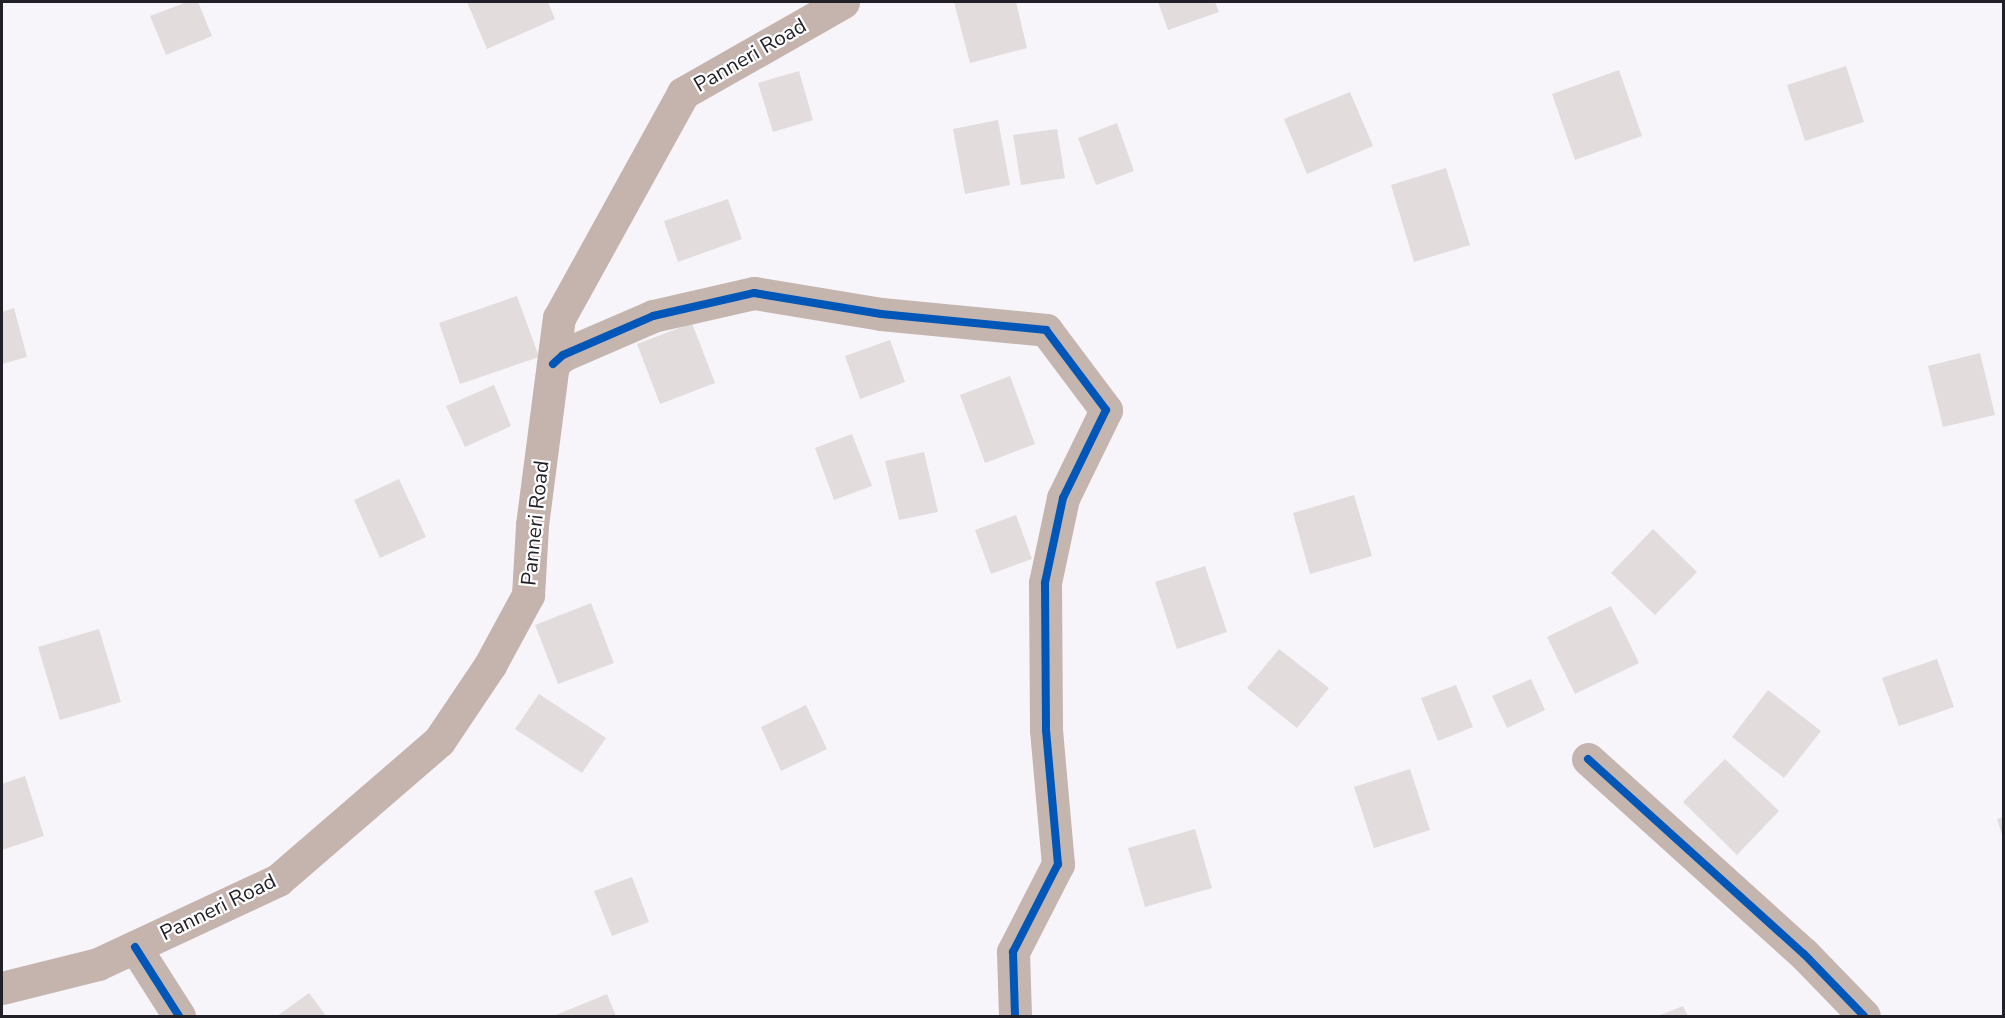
<!DOCTYPE html>
<html>
<head>
<meta charset="utf-8">
<style>
	body { margin:0 }
	#map { position:relative; width:2005px; height:1018px; overflow:hidden; background:#f7f5fa; font-family:"Nunito Sans",sans-serif }
	div>[style] { position:absolute }
	.building>* { inset:0; background:#e2dddc }
	.street>* { height:33px; margin:-16.5px; padding:0 16.5px; transform-origin:16.5px; border-radius:16.5px; background:#c5b5af }
	.secondary>* { height:33px; margin:-16.5px; padding:0 16.5px; transform-origin:16.5px; border-radius:16.5px; background:#c4b4ad }
	.cycleway>* { height:8px; margin:-4px; padding:0 4px; transform-origin:4px; border-radius:4px; background:#0057b8 }
	span { translate:-50% -50%; white-space:nowrap; text-align:center; line-height:1.15; -webkit-text-stroke:4.5px #fff; paint-order:stroke }
	.street-label { font-size:21px; color:#211f27 }
	.frame { position:absolute; inset:0; border:3px solid #211f27; pointer-events:none }
</style>
</head>
<body>
<div id="map">
	<div class="building">
		<i style="clip-path:polygon(187px 2px,198px 2px,212px 36px,166px 55px,150px 16px)"></i>
		<i style="clip-path:polygon(467px 2px,548px 2px,555px 19px,487px 49px)"></i>
		<i style="clip-path:polygon(954px 2px,1016px 2px,1027px 48px,970px 63px)"></i>
		<i style="clip-path:polygon(1158px 2px,1215px 2px,1219px 12px,1168px 30px)"></i>
		<i style="clip-path:polygon(1846px 66px,1864px 122px,1805px 141px,1787px 85px)"></i>
		<i style="clip-path:polygon(1619px 70px,1642px 136px,1575px 160px,1552px 94px)"></i>
		<i style="clip-path:polygon(799px 71px,813px 120px,773px 132px,758px 83px)"></i>
		<i style="clip-path:polygon(1350px 92px,1373px 146px,1307px 174px,1284px 119px)"></i>
		<i style="clip-path:polygon(998px 120px,1010px 185px,965px 194px,953px 129px)"></i>
		<i style="clip-path:polygon(1117px 123px,1134px 171px,1096px 185px,1078px 138px)"></i>
		<i style="clip-path:polygon(1057px 129px,1065px 178px,1021px 185px,1013px 135px)"></i>
		<i style="clip-path:polygon(1446px 168px,1470px 245px,1414px 262px,1391px 185px)"></i>
		<i style="clip-path:polygon(728px 199px,742px 239px,678px 262px,664px 221px)"></i>
		<i style="clip-path:polygon(517px 296px,539px 357px,460px 384px,439px 323px)"></i>
		<i style="clip-path:polygon(14px 308px,27px 357px,2px 364px,2px 312px)"></i>
		<i style="clip-path:polygon(692px 323px,715px 383px,660px 404px,637px 344px)"></i>
		<i style="clip-path:polygon(890px 340px,905px 382px,860px 399px,845px 356px)"></i>
		<i style="clip-path:polygon(1980px 353px,1995px 415px,1943px 427px,1928px 366px)"></i>
		<i style="clip-path:polygon(1010px 376px,1035px 444px,985px 463px,960px 395px)"></i>
		<i style="clip-path:polygon(494px 385px,511px 426px,465px 447px,446px 406px)"></i>
		<i style="clip-path:polygon(852px 434px,872px 486px,834px 500px,815px 448px)"></i>
		<i style="clip-path:polygon(924px 452px,938px 512px,899px 520px,885px 461px)"></i>
		<i style="clip-path:polygon(399px 479px,426px 537px,380px 558px,354px 500px)"></i>
		<i style="clip-path:polygon(1354px 495px,1372px 556px,1310px 574px,1293px 513px)"></i>
		<i style="clip-path:polygon(1016px 515px,1032px 559px,991px 574px,975px 530px)"></i>
		<i style="clip-path:polygon(1653px 529px,1697px 572px,1655px 615px,1611px 573px)"></i>
		<i style="clip-path:polygon(1205px 566px,1227px 632px,1177px 649px,1155px 582px)"></i>
		<i style="clip-path:polygon(591px 603px,614px 663px,558px 684px,535px 625px)"></i>
		<i style="clip-path:polygon(1611px 606px,1639px 663px,1575px 694px,1547px 637px)"></i>
		<i style="clip-path:polygon(99px 629px,121px 702px,60px 720px,38px 647px)"></i>
		<i style="clip-path:polygon(1279px 649px,1329px 688px,1297px 728px,1247px 688px)"></i>
		<i style="clip-path:polygon(1937px 659px,1954px 707px,1899px 726px,1882px 678px)"></i>
		<i style="clip-path:polygon(1531px 679px,1545px 710px,1507px 728px,1492px 696px)"></i>
		<i style="clip-path:polygon(1456px 685px,1473px 727px,1438px 741px,1421px 698px)"></i>
		<i style="clip-path:polygon(1768px 690px,1821px 731px,1784px 778px,1732px 737px)"></i>
		<i style="clip-path:polygon(539px 694px,606px 738px,582px 773px,515px 729px)"></i>
		<i style="clip-path:polygon(806px 705px,827px 749px,781px 771px,761px 727px)"></i>
		<i style="clip-path:polygon(1725px 759px,1779px 811px,1737px 855px,1683px 802px)"></i>
		<i style="clip-path:polygon(1410px 769px,1430px 830px,1374px 848px,1354px 787px)"></i>
		<i style="clip-path:polygon(25px 776px,44px 836px,2px 850px,2px 784px)"></i>
		<i style="clip-path:polygon(2004px 817px,2004px 838px,2003px 838px,1997px 819px)"></i>
		<i style="clip-path:polygon(1195px 829px,1212px 888px,1145px 907px,1128px 848px)"></i>
		<i style="clip-path:polygon(632px 877px,649px 922px,612px 936px,594px 891px)"></i>
		<i style="clip-path:polygon(309px 993px,326px 1016px,277px 1016px)"></i>
		<i style="clip-path:polygon(607px 994px,616px 1016px,557px 1016px,556px 1015px)"></i>
		<i style="clip-path:polygon(1683px 1006px,1688px 1016px,1658px 1016px)"></i>
	</div>
	<div class="street">
		<i style="left:553px;top:364px;width:13px;rotate:-42deg"></i>
		<i style="left:563px;top:355px;width:98px;rotate:-23.4deg"></i>
		<i style="left:653px;top:316px;width:104px;rotate:-12.8deg"></i>
		<i style="left:754px;top:293px;width:129px;rotate:9.4deg"></i>
		<i style="left:881px;top:314px;width:166px;rotate:5.5deg"></i>
		<i style="left:1046px;top:330px;width:100px;rotate:53.1deg"></i>
		<i style="left:1106px;top:410px;width:98px;rotate:116deg"></i>
		<i style="left:1063px;top:498px;width:87px;rotate:102deg"></i>
		<i style="left:1045px;top:583px;width:147px;rotate:89.6deg"></i>
		<i style="left:1046px;top:730px;width:135px;rotate:84.9deg"></i>
		<i style="left:1058px;top:864px;width:99px;rotate:117.1deg"></i>
		<i style="left:1013px;top:952px;width:64px;rotate:88.2deg"></i>
		<i style="left:1588px;top:759px;width:291px;rotate:42.1deg"></i>
		<i style="left:1804px;top:954px;width:86px;rotate:45.9deg"></i>
		<i style="left:135px;top:947px;width:82px;rotate:57.5deg"></i>
	</div>
	<div class="secondary">
		<i style="left:2px;top:988px;width:99px;rotate:-14deg"></i>
		<i style="left:98px;top:964px;width:199px;rotate:-25deg"></i>
		<i style="left:278px;top:880px;width:213px;rotate:-40.8deg"></i>
		<i style="left:439px;top:741px;width:92px;rotate:-56.1deg"></i>
		<i style="left:490px;top:665px;width:80px;rotate:-61.5deg"></i>
		<i style="left:528px;top:595px;width:70px;rotate:-86.7deg"></i>
		<i style="left:532px;top:525px;width:209px;rotate:-82.6deg"></i>
		<i style="left:559px;top:318px;width:257px;rotate:-61.1deg"></i>
		<i style="left:683px;top:93px;width:184px;rotate:-29.6deg"></i>
	</div>
	<div class="cycleway">
		<i style="left:553px;top:364px;width:13px;rotate:-42deg"></i>
		<i style="left:563px;top:355px;width:98px;rotate:-23.4deg"></i>
		<i style="left:653px;top:316px;width:104px;rotate:-12.8deg"></i>
		<i style="left:754px;top:293px;width:129px;rotate:9.4deg"></i>
		<i style="left:881px;top:314px;width:166px;rotate:5.5deg"></i>
		<i style="left:1046px;top:330px;width:100px;rotate:53.1deg"></i>
		<i style="left:1106px;top:410px;width:98px;rotate:116deg"></i>
		<i style="left:1063px;top:498px;width:87px;rotate:102deg"></i>
		<i style="left:1045px;top:583px;width:147px;rotate:89.6deg"></i>
		<i style="left:1046px;top:730px;width:135px;rotate:84.9deg"></i>
		<i style="left:1058px;top:864px;width:99px;rotate:117.1deg"></i>
		<i style="left:1013px;top:952px;width:64px;rotate:88.2deg"></i>
		<i style="left:1588px;top:759px;width:291px;rotate:42.1deg"></i>
		<i style="left:1804px;top:954px;width:86px;rotate:45.9deg"></i>
		<i style="left:135px;top:947px;width:82px;rotate:57.5deg"></i>
	</div>
	<div class="street-label">
		<span style="left:750px;top:55px;rotate:-30deg">Panneri Road</span>
		<span style="left:535px;top:523px;rotate:-84deg">Panneri Road</span>
		<span style="left:218px;top:907px;rotate:-26deg">Panneri Road</span>
	</div>
	<div class="frame"></div>
</div>
</body>
</html>
